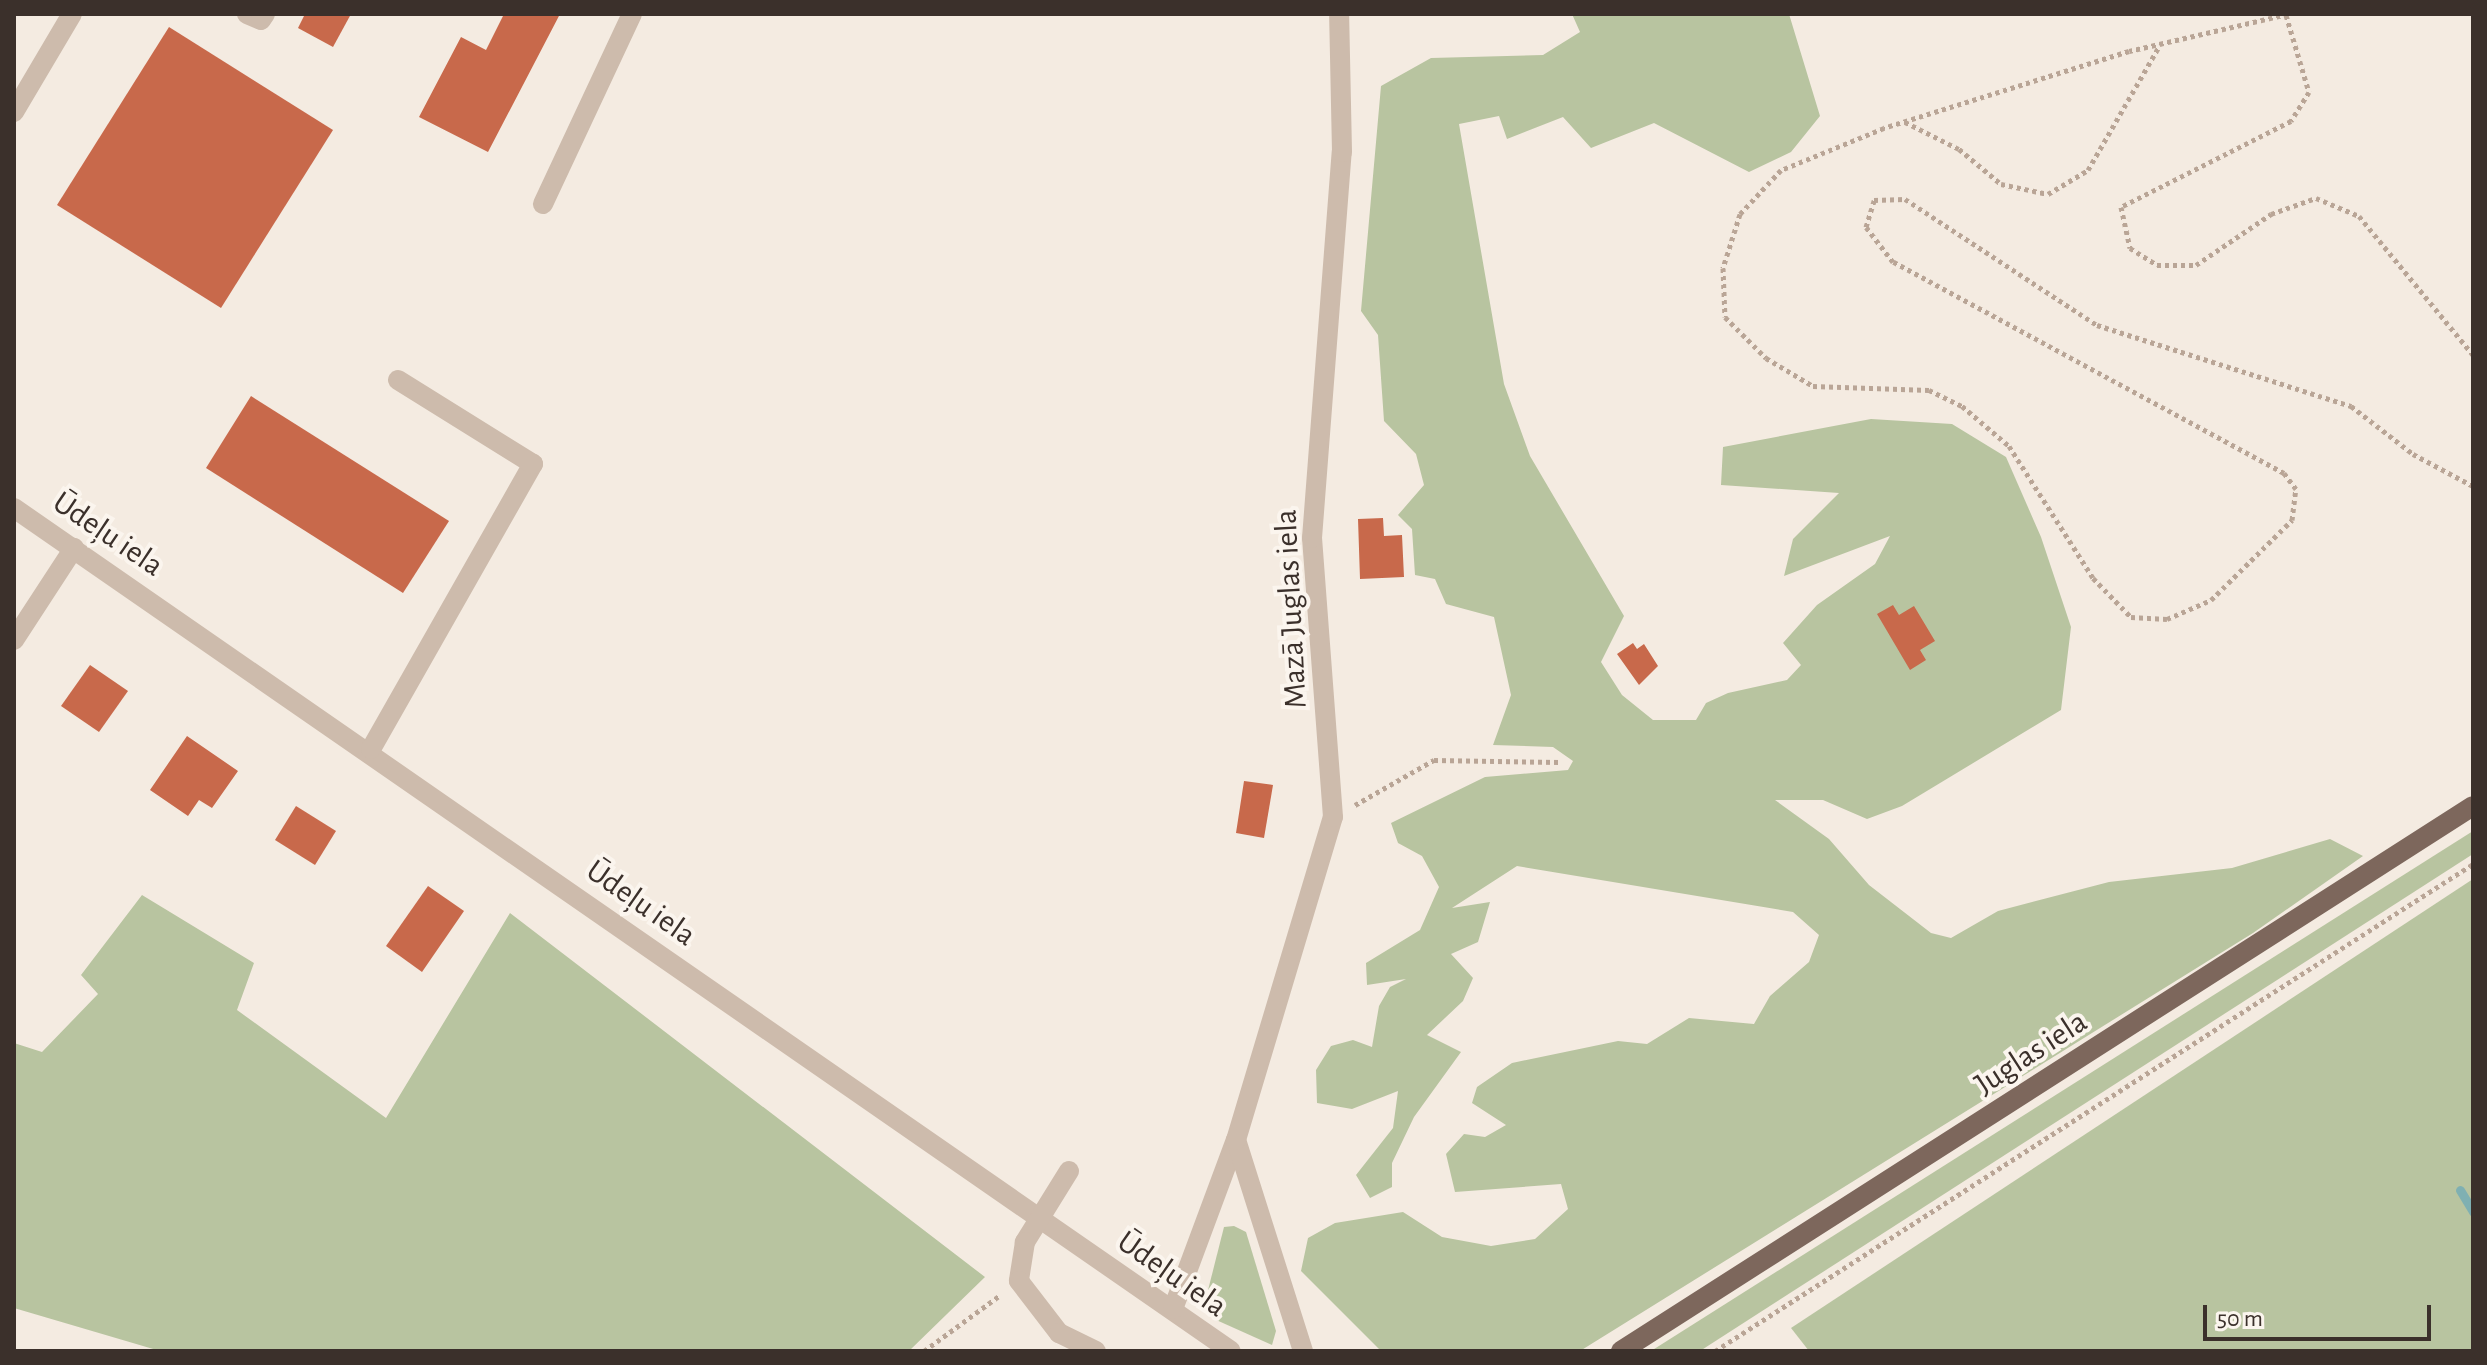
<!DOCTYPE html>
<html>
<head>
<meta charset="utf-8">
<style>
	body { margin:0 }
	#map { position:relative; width:2487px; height:1365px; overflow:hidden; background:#f4ebe1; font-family:"Alegreya Sans",sans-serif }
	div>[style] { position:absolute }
	.green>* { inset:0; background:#b8c4a0 }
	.stream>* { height:9px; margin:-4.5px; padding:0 4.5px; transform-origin:4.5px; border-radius:4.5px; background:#7fb0b2 }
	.building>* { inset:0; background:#c8694b }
	.path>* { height:5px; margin-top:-2.5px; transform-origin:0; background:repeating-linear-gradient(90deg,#b9a596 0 4px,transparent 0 8px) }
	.minor>* { height:20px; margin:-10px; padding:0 10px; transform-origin:10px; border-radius:10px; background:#cdbbac }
	.major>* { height:20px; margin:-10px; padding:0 10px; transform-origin:10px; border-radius:10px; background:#7d675c }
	span { translate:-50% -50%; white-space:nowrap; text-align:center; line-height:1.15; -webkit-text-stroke:8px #fbf5ee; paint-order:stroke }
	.street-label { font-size:32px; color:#3b302b }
	.frame { position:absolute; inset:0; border:16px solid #3b302b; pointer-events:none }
	.scale { position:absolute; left:2203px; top:1305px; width:228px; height:36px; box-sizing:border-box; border:4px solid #3b302b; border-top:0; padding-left:10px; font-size:24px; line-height:28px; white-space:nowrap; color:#3b302b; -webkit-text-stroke:6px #fbf5ee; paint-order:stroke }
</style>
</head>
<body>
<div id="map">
	<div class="green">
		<i style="clip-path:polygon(1572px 14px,1789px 14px,1820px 116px,1791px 152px,1749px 172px,1654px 123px,1591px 148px,1563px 117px,1507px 139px,1499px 116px,1459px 124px,1504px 384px,1530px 456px,1624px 616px,1601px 662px,1622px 695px,1653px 720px,1696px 720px,1706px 703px,1728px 693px,1787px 680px,1801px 665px,1783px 643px,1817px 605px,1875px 564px,1890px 536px,1784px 576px,1793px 539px,1839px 493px,1721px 485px,1723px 447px,1871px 419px,1952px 424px,2006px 457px,2041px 537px,2071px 627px,2061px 710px,1902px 806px,1867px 819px,1823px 800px,1775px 800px,1829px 839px,1869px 885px,1931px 933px,1951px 938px,1998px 911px,2109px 882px,2232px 868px,2330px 839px,2363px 856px,2253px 933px,1580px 1351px,1381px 1351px,1301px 1271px,1308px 1238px,1335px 1223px,1403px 1212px,1442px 1237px,1491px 1246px,1535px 1239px,1568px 1209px,1561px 1184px,1455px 1192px,1446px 1154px,1464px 1134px,1485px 1137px,1506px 1125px,1472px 1103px,1477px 1087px,1512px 1063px,1618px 1041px,1647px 1044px,1689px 1018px,1754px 1024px,1770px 996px,1809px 962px,1819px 935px,1793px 912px,1517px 866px,1452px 908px,1490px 902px,1478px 942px,1451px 954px,1473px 978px,1463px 1001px,1427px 1035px,1461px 1052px,1414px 1117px,1392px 1163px,1392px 1187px,1370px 1198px,1356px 1175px,1393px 1128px,1398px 1091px,1352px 1109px,1317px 1103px,1316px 1070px,1331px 1046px,1353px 1040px,1372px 1047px,1379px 1006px,1390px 987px,1406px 979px,1367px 985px,1366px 963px,1420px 930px,1439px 887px,1422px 856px,1398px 843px,1391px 823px,1485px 777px,1568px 770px,1573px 761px,1553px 747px,1493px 745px,1511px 695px,1494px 617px,1446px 604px,1435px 579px,1415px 575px,1412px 529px,1398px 515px,1424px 485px,1416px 454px,1384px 421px,1378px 335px,1361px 311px,1381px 86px,1431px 58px,1543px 55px,1580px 32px)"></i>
		<i style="clip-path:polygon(2473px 831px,2473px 854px,1700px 1351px,1651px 1351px)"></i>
		<i style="clip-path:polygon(2473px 879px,2473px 1351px,1809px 1351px,1791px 1328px)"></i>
		<i style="clip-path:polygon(142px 895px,254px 963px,237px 1010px,386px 1118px,510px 913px,985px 1277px,909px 1351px,160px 1351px,14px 1308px,14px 1043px,42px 1052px,98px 994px,81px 975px)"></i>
		<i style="clip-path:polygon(1234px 1226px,1246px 1232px,1276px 1331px,1272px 1345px,1214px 1319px,1204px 1306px,1224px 1227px)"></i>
	</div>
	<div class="stream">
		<i style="left:2460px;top:1190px;width:26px;rotate:59deg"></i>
	</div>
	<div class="building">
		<i style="clip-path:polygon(305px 14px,351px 14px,333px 47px,298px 28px)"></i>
		<i style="clip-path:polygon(504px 14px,560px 14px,488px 152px,419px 117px,461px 37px,486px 50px)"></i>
		<i style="clip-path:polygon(169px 27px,333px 130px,221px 308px,57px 205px)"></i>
		<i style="clip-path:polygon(251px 396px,449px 521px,403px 593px,206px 468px)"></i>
		<i style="clip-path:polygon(1383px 518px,1384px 536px,1402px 535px,1404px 577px,1360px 579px,1358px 519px)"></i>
		<i style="clip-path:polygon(1893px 605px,1899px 615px,1914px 606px,1935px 641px,1920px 650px,1926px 660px,1910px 670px,1877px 614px)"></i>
		<i style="clip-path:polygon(1633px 643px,1637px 649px,1644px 644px,1658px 666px,1639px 685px,1617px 654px)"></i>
		<i style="clip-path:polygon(90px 665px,128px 691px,99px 732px,61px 706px)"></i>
		<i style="clip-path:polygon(187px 736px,238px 771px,212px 808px,199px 800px,188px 816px,150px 790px)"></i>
		<i style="clip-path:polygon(1244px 781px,1273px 785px,1264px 838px,1236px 833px)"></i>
		<i style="clip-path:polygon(296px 806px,336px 831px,315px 865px,275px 840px)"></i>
		<i style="clip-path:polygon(428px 886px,464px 911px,422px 972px,386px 946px)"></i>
	</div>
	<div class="path">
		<i style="left:2288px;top:14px;width:163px;rotate:166.9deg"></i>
		<i style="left:2129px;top:51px;width:257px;rotate:162.6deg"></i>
		<i style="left:1884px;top:128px;width:111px;rotate:157.8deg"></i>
		<i style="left:1781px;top:170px;width:60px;rotate:133deg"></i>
		<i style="left:1740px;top:214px;width:57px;rotate:107.5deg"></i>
		<i style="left:1723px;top:268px;width:49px;rotate:87.7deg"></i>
		<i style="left:1725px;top:317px;width:58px;rotate:45deg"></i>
		<i style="left:1766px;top:358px;width:55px;rotate:30.8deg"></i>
		<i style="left:1813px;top:386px;width:116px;rotate:2deg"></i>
		<i style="left:1929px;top:390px;width:37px;rotate:26deg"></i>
		<i style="left:1962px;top:406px;width:62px;rotate:40.4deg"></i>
		<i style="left:2009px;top:446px;width:156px;rotate:57.5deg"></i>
		<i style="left:2093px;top:578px;width:54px;rotate:45.7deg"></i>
		<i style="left:2131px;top:617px;width:36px;rotate:3deg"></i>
		<i style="left:2167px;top:619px;width:48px;rotate:-23.4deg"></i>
		<i style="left:2211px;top:600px;width:114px;rotate:-44.6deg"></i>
		<i style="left:2292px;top:520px;width:31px;rotate:-83deg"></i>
		<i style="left:2296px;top:489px;width:20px;rotate:-127deg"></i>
		<i style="left:2284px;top:473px;width:444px;rotate:-151.6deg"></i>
		<i style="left:1893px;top:262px;width:44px;rotate:-127.6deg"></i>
		<i style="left:1866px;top:227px;width:28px;rotate:-73deg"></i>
		<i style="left:1874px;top:200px;width:31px;rotate:-2deg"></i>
		<i style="left:1905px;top:199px;width:230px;rotate:33.3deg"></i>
		<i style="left:2097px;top:325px;width:267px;rotate:17.7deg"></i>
		<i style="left:2351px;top:406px;width:78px;rotate:37.7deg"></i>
		<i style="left:2413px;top:454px;width:68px;rotate:28.1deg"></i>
		<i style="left:2286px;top:15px;width:80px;rotate:73.4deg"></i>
		<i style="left:2309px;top:92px;width:34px;rotate:122deg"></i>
		<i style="left:2291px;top:121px;width:191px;rotate:153.2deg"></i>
		<i style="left:2121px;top:207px;width:42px;rotate:77.6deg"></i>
		<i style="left:2130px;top:248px;width:32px;rotate:32deg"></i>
		<i style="left:2157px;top:265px;width:39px"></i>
		<i style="left:2196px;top:265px;width:91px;rotate:-34.2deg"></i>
		<i style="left:2271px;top:214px;width:48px;rotate:-19.6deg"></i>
		<i style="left:2316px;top:198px;width:47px;rotate:22.7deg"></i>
		<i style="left:2359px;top:216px;width:180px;rotate:50.6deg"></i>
		<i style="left:1905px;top:122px;width:60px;rotate:26.6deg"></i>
		<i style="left:1959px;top:149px;width:55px;rotate:39.8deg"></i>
		<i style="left:2001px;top:184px;width:48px;rotate:12deg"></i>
		<i style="left:2048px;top:194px;width:47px;rotate:-31deg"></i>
		<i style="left:2088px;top:170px;width:144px;rotate:-60.1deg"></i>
		<i style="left:1355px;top:805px;width:91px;rotate:-29.7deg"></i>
		<i style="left:1434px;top:760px;width:126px;rotate:0.9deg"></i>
		<i style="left:924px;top:1351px;width:93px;rotate:-36.3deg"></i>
		<i style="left:1715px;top:1351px;width:901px;rotate:-32.72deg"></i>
	</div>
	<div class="minor">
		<i style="left:247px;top:14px;width:15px;rotate:23deg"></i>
		<i style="left:261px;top:20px;width:7px;rotate:-56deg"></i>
		<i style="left:14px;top:112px;width:114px;rotate:-59.4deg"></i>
		<i style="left:543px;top:204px;width:210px;rotate:-64.9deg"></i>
		<i style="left:14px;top:508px;width:1480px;rotate:34.71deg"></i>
		<i style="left:14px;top:640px;width:110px;rotate:-56.9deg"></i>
		<i style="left:371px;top:749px;width:328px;rotate:-60.4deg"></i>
		<i style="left:533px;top:464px;width:159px;rotate:-148.1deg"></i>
		<i style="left:1069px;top:1171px;width:84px;rotate:121.8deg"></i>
		<i style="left:1025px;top:1242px;width:39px;rotate:99deg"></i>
		<i style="left:1019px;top:1281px;width:66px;rotate:52.4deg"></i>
		<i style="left:1059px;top:1333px;width:41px;rotate:25.9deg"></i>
		<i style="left:1173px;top:1309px;width:180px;rotate:-69.6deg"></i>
		<i style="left:1303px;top:1351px;width:221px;rotate:-107.6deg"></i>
		<i style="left:1236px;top:1140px;width:337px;rotate:-73.3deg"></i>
		<i style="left:1333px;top:817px;width:280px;rotate:-94.3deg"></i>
		<i style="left:1312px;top:538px;width:387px;rotate:-85.6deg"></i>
		<i style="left:1342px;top:152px;width:138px;rotate:-91.2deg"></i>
	</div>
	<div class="major">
		<i style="left:1621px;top:1351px;width:1011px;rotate:-32.61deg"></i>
	</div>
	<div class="street-label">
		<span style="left:108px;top:534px;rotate:34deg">Ūdeļu iela</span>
		<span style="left:1291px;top:609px;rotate:-93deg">Mazā Juglas iela</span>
		<span style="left:641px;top:903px;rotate:35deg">Ūdeļu iela</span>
		<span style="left:2031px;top:1053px;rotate:-33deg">Juglas iela</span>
		<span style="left:1172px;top:1274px;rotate:35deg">Ūdeļu iela</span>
	</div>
	<div class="frame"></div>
	<div class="scale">50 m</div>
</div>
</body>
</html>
